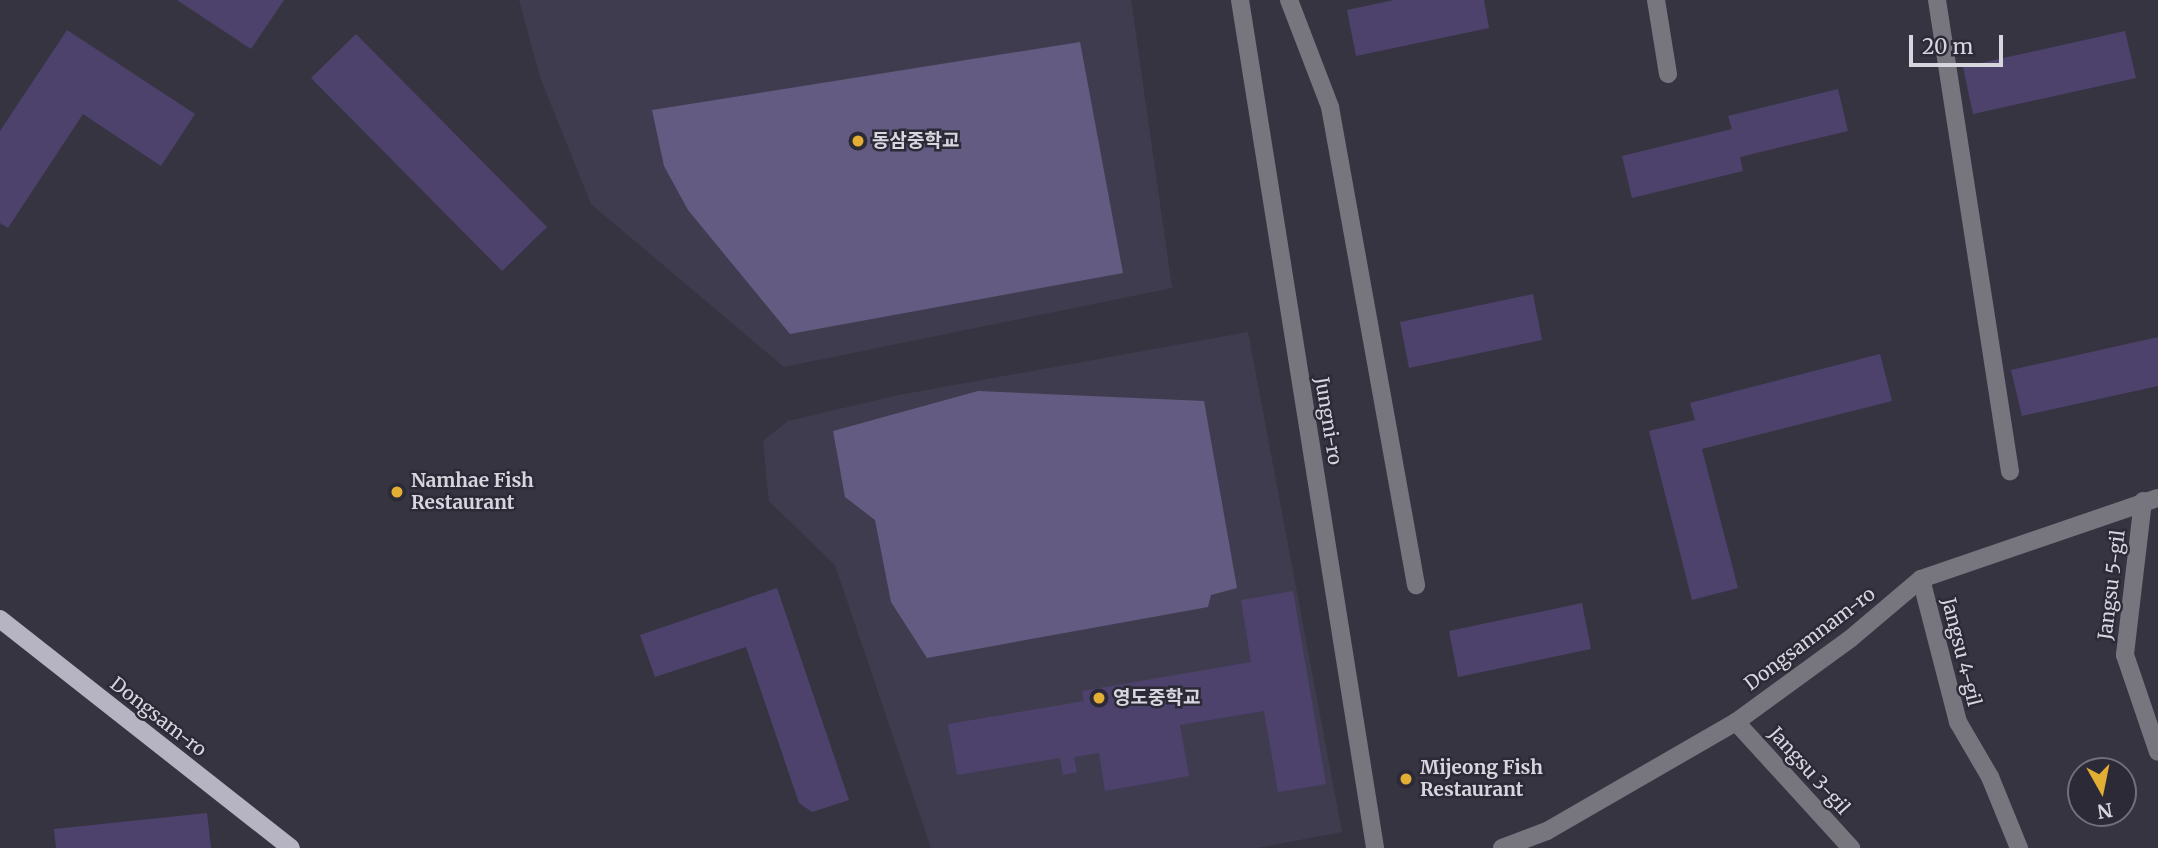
<!DOCTYPE html>
<html>
<head>
<meta charset="utf-8">
<style>
	body { margin:0 }
	#map { position:relative; width:2158px; height:848px; overflow:hidden; background:#373442; font-family:Merriweather,"Noto Sans KR",serif }
	div>[style] { position:absolute }
	.built>* { inset:0; background:#403c50 }
	.green>* { inset:0; background:#645b82 }
	.building>* { inset:0; background:#4c426c }
	.minor>* { height:18px; margin:-9px; padding:0 9px; transform-origin:9px; border-radius:9px; background:#77757d }
	.major>* { height:18px; margin:-9px; padding:0 9px; transform-origin:9px; border-radius:9px; background:#b6b3c2 }
	.dots>* { width:19px; height:19px; translate:-50% -50%; box-sizing:border-box; border:4px solid #2d2a38; border-radius:50% }
	span { translate:-50% -50%; white-space:nowrap; text-align:center; line-height:1.15; -webkit-text-stroke:5px #2d2a38; paint-order:stroke }
	.poi-label { font-size:19px; color:#d7d6de; font-weight:700 }
	.left { translate:0 -50%; text-align:left }
	.street-label { font-size:19px; color:#d7d6de }
	.north { position:absolute; left:2067px; top:757px; width:70px; height:70px; box-sizing:border-box; background:#2d2a38; border:2px solid #716f7a; border-radius:50%; rotate:171deg; font-size:19px; font-weight:700; line-height:28px; text-align:center; color:#d7d6de }
	.north::after { content:''; display:block; margin:auto; width:24px; height:32px; background:#e2af34; clip-path:polygon(50% 0,100% 100%,50% 72%,0 100%) }
	.scale { position:absolute; left:1909px; top:35px; width:94px; height:32px; box-sizing:border-box; border:4px solid #d7d6de; border-top:0; padding-left:9px; font-size:21px; line-height:24px; white-space:nowrap; color:#d7d6de; -webkit-text-stroke:5px #2d2a38; paint-order:stroke }
</style>
</head>
<body>
<div id="map">
	<div class="built">
		<i style="clip-path:polygon(519px 0,1131px 0,1172px 288px,784px 367px,591px 204px,540px 77px)"></i>
		<i style="clip-path:polygon(1248px 332px,1342px 832px,1257px 848px,931px 848px,835px 565px,769px 501px,763px 441px,788px 421px,899px 395px)"></i>
	</div>
	<div class="green">
		<i style="clip-path:polygon(1080px 42px,1123px 273px,790px 334px,688px 210px,664px 166px,652px 110px)"></i>
		<i style="clip-path:polygon(978px 391px,1204px 401px,1237px 588px,1211px 595px,1208px 607px,927px 658px,891px 602px,875px 520px,845px 497px,833px 431px)"></i>
	</div>
	<div class="building">
		<i style="clip-path:polygon(177px 0,284px 0,251px 49px)"></i>
		<i style="clip-path:polygon(1394px 0,1484px 0,1489px 28px,1356px 56px,1347px 10px)"></i>
		<i style="clip-path:polygon(67px 30px,195px 114px,161px 166px,83px 114px,8px 228px,0 223px,0 131px)"></i>
		<i style="clip-path:polygon(2125px 31px,2136px 78px,1973px 114px,1963px 67px)"></i>
		<i style="clip-path:polygon(356px 34px,547px 227px,502px 271px,311px 78px)"></i>
		<i style="clip-path:polygon(1838px 89px,1848px 131px,1740px 157px,1743px 171px,1632px 198px,1622px 156px,1732px 129px,1728px 116px)"></i>
		<i style="clip-path:polygon(1533px 294px,1542px 340px,1409px 368px,1400px 322px)"></i>
		<i style="clip-path:polygon(2158px 337px,2158px 386px,2022px 416px,2011px 370px)"></i>
		<i style="clip-path:polygon(1880px 354px,1892px 401px,1702px 449px,1738px 588px,1692px 600px,1649px 431px,1695px 420px,1690px 403px)"></i>
		<i style="clip-path:polygon(777px 588px,849px 800px,812px 812px,799px 803px,746px 647px,655px 677px,640px 635px)"></i>
		<i style="clip-path:polygon(1293px 591px,1326px 784px,1278px 792px,1264px 711px,1180px 725px,1189px 776px,1105px 791px,1099px 753px,1074px 757px,1077px 772px,1063px 775px,1060px 758px,957px 775px,948px 724px,1084px 701px,1082px 691px,1251px 662px,1241px 600px)"></i>
		<i style="clip-path:polygon(1582px 603px,1591px 649px,1458px 677px,1449px 631px)"></i>
		<i style="clip-path:polygon(207px 813px,211px 848px,56px 848px,54px 829px)"></i>
	</div>
	<div class="minor">
		<i style="left:1240px;top:0;width:859px;rotate:80.95deg"></i>
		<i style="left:1289px;top:0;width:115px;rotate:69deg"></i>
		<i style="left:1330px;top:107px;width:486px;rotate:79.8deg"></i>
		<i style="left:1656px;top:0;width:75px;rotate:80.8deg"></i>
		<i style="left:1937px;top:0;width:477px;rotate:81.2deg"></i>
		<i style="left:2143px;top:501px;width:155px;rotate:96.7deg"></i>
		<i style="left:2125px;top:655px;width:102px;rotate:71.2deg"></i>
		<i style="left:1921px;top:579px;width:148px;rotate:75.5deg"></i>
		<i style="left:1958px;top:722px;width:64px;rotate:59.8deg"></i>
		<i style="left:1990px;top:777px;width:77px;rotate:67.8deg"></i>
		<i style="left:1736px;top:722px;width:171px;rotate:47.6deg"></i>
		<i style="left:1502px;top:848px;width:48px;rotate:-20.7deg"></i>
		<i style="left:1547px;top:831px;width:218px;rotate:-30deg"></i>
		<i style="left:1736px;top:722px;width:141px;rotate:-36.1deg"></i>
		<i style="left:1850px;top:639px;width:93px;rotate:-40.2deg"></i>
		<i style="left:1921px;top:579px;width:250px;rotate:-18.9deg"></i>
	</div>
	<div class="major">
		<i style="left:0;top:619px;width:370px;rotate:38.2deg"></i>
	</div>
	<div class="dots">
		<i style="left:858px;top:141px;background:#e2af34"></i>
		<i style="left:397px;top:492px;background:#e2af34"></i>
		<i style="left:1099px;top:698px;background:#e2af34"></i>
		<i style="left:1406px;top:779px;background:#e2af34"></i>
	</div>
	<div class="poi-label">
		<span class="left" style="left:872px;top:141px">동삼중학교</span>
		<span class="left" style="left:411px;top:492px">Namhae Fish<br>Restaurant</span>
		<span class="left" style="left:1113px;top:698px">영도중학교</span>
		<span class="left" style="left:1420px;top:779px">Mijeong Fish<br>Restaurant</span>
	</div>
	<div class="street-label">
		<span style="left:1328px;top:421px;rotate:81deg">Jungni-ro</span>
		<span style="left:2112px;top:585px;rotate:-83deg">Jangsu 5-gil</span>
		<span style="left:1810px;top:639px;rotate:-37deg">Dongsamnam-ro</span>
		<span style="left:1961px;top:652px;rotate:76deg">Jangsu 4-gil</span>
		<span style="left:158px;top:717px;rotate:38deg">Dongsam-ro</span>
		<span style="left:1809px;top:771px;rotate:48deg">Jangsu 3-gil</span>
	</div>
	<div class="north">N</div>
	<div class="scale">20 m</div>
</div>
</body>
</html>
